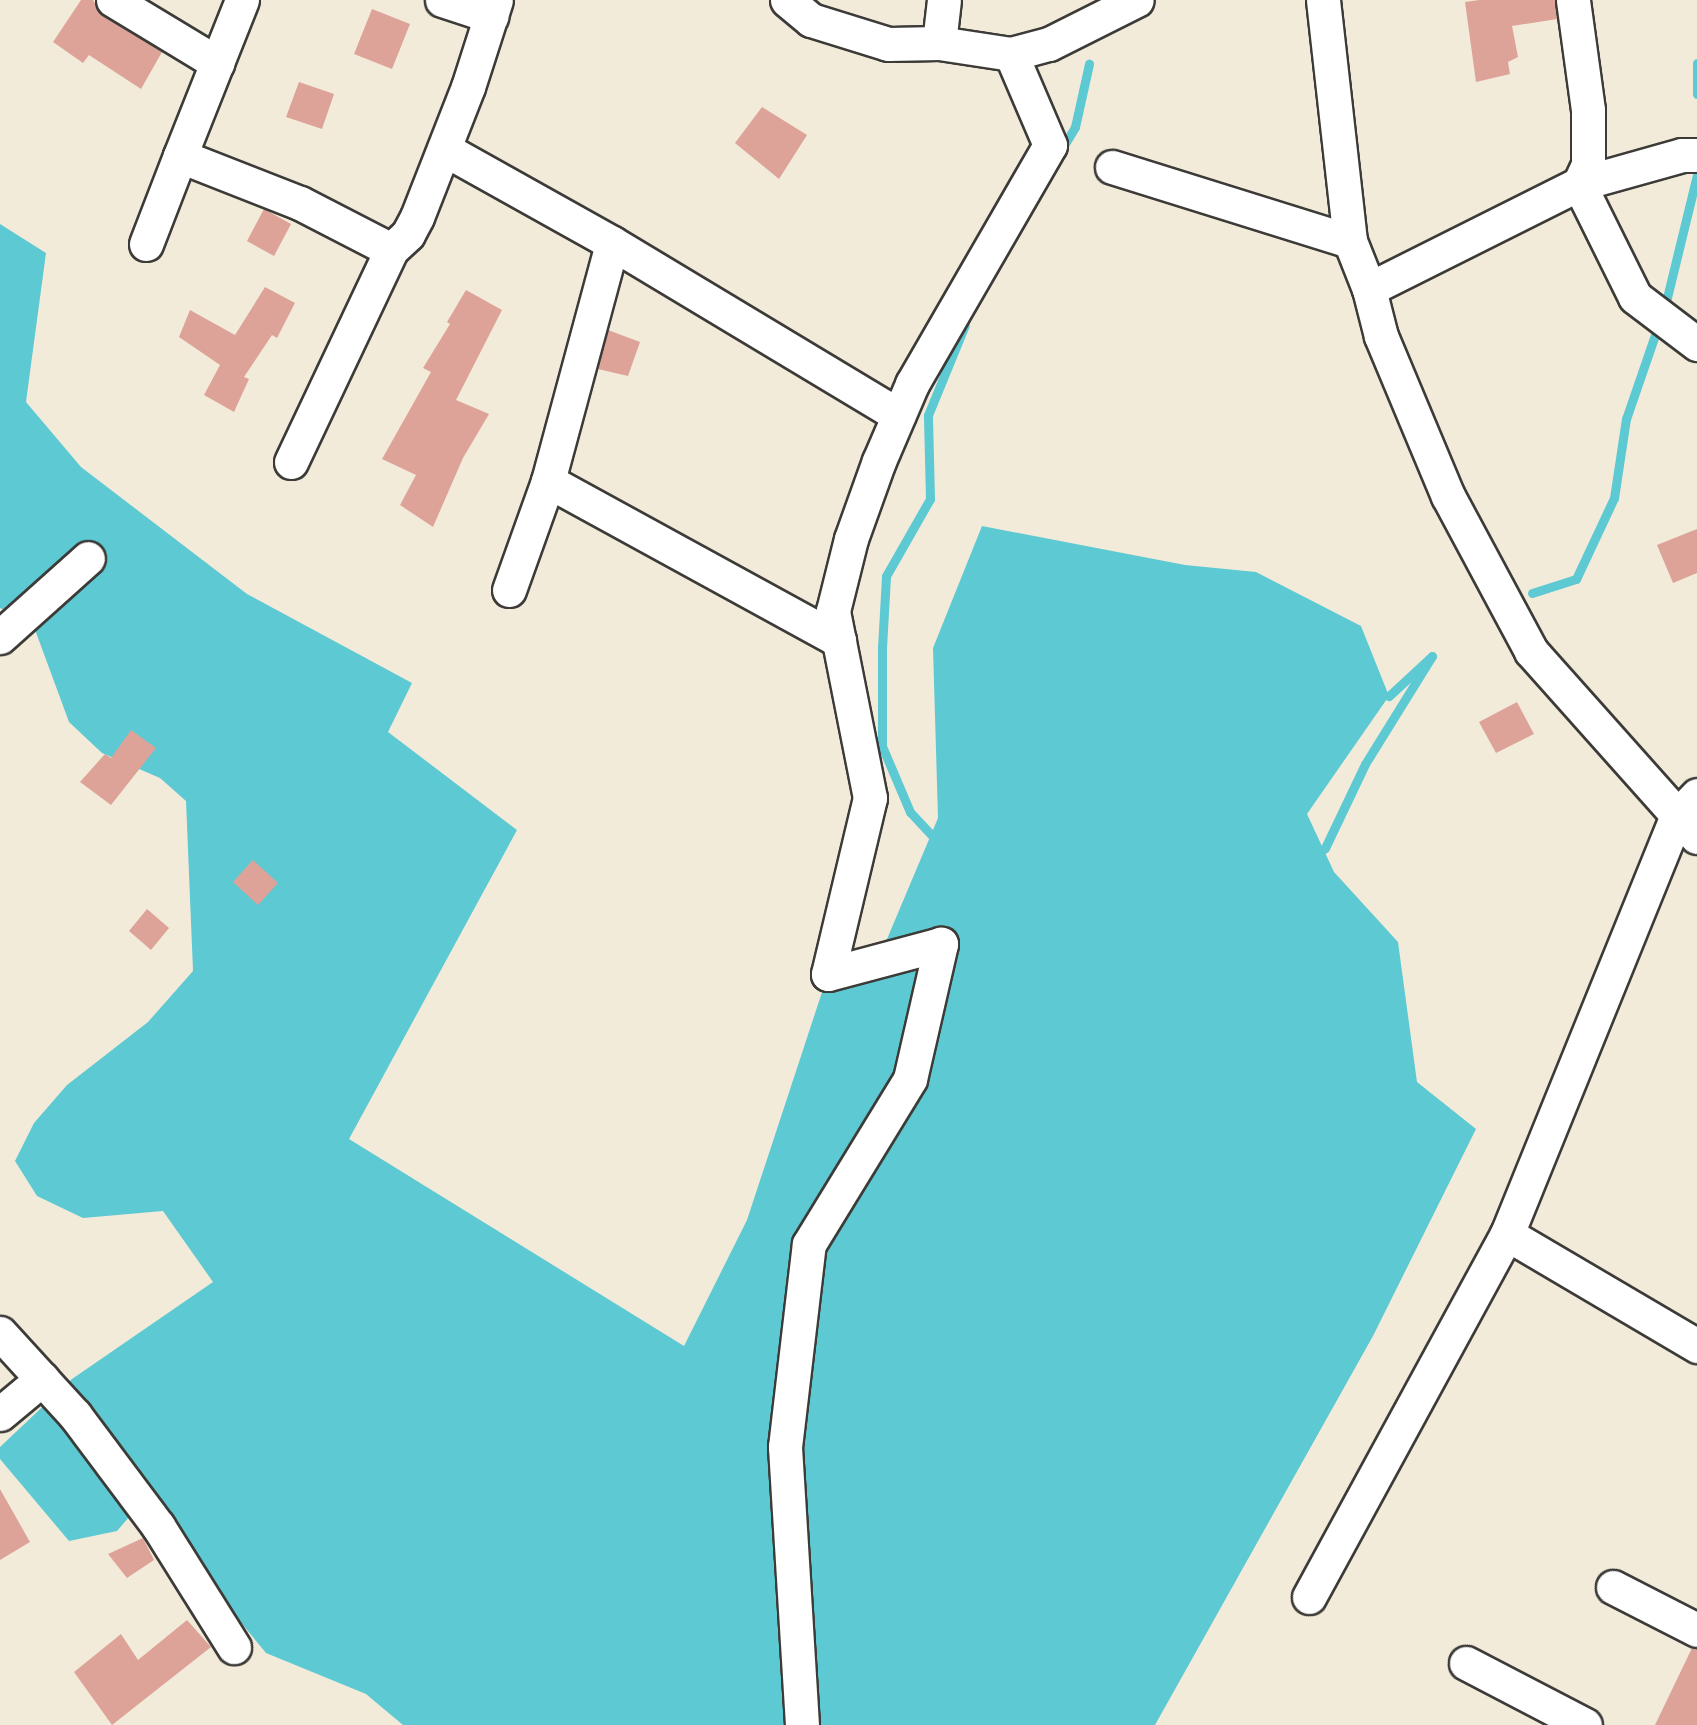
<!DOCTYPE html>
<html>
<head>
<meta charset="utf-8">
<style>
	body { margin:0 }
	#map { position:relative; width:1697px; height:1725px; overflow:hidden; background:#f3ebda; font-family:Cardo,serif }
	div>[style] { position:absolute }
	.water>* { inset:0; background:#5dc9d3 }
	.stream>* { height:9px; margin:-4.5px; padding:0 4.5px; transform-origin:4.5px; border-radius:4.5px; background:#5dc9d3 }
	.building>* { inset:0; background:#dda398 }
	.roads { filter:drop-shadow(2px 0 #3c3b38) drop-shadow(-2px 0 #3c3b38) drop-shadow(0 2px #3c3b38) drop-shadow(0 -2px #3c3b38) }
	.minor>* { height:33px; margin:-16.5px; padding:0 16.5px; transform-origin:16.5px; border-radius:16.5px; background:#fff }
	span { translate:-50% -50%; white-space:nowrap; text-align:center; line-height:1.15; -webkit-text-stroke:6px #f6f6f2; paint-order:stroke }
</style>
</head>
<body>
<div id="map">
	<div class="water">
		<i style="clip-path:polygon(0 224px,46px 253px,26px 402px,81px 467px,247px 594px,412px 683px,388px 732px,517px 830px,349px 1139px,684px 1346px,747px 1220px,828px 974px,887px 939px,938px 818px,933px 648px,982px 526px,1185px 565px,1256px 572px,1361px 626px,1389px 696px,1307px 814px,1334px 872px,1398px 942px,1417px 1082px,1476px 1129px,1373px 1336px,1155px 1725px,403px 1725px,366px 1694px,266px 1653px,142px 1502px,117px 1531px,69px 1541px,0 1459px,0 1447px,72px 1379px,213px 1282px,163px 1211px,83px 1218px,37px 1196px,15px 1161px,34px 1123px,67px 1085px,148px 1022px,193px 971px,186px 801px,160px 778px,102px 753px,69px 722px,34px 627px,0 608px)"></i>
	</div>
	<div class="stream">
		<i style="left:1697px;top:63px;width:31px;rotate:90deg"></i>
		<i style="left:1060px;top:152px;width:29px;rotate:-59deg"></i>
		<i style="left:1075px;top:127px;width:65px;rotate:-77.5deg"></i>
		<i style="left:1664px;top:310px;width:139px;rotate:-76.3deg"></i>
		<i style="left:1532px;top:593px;width:46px;rotate:-17.7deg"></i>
		<i style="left:1576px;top:579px;width:89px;rotate:-64.9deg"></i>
		<i style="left:1614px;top:498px;width:80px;rotate:-81.4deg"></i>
		<i style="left:1626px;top:419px;width:102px;rotate:-71deg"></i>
		<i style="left:938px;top:842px;width:41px;rotate:-133deg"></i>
		<i style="left:910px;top:812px;width:72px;rotate:-113deg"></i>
		<i style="left:882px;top:746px;width:98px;rotate:-90deg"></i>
		<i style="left:882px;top:648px;width:72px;rotate:-86.8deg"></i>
		<i style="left:886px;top:576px;width:89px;rotate:-60.3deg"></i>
		<i style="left:930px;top:499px;width:84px;rotate:-91.4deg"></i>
		<i style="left:928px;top:415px;width:97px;rotate:-67.7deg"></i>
		<i style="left:1316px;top:856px;width:12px;rotate:-42deg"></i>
		<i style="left:1325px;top:848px;width:93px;rotate:-64.5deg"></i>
		<i style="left:1365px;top:764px;width:127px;rotate:-58.2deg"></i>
		<i style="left:1432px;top:656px;width:59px;rotate:137.1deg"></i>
	</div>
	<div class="building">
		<i style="clip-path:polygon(81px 0,93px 0,103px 16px,162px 52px,141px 89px,89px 55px,83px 63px,53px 42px)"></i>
		<i style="clip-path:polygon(1479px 0,1555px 0,1557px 19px,1512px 26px,1518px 57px,1508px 62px,1510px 74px,1476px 82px,1465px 2px)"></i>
		<i style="clip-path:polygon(372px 9px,410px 24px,392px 69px,354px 54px)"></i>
		<i style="clip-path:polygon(299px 82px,334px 94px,322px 129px,286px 117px)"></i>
		<i style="clip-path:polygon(762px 107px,807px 135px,779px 179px,735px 143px)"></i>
		<i style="clip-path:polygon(264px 209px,291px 224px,274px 256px,247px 241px)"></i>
		<i style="clip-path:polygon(265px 287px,295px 303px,277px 338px,272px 335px,244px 377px,249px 379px,234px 412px,204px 395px,220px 365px,179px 337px,190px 310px,235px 335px)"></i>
		<i style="clip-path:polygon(466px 290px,502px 310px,456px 400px,489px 414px,463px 458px,433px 527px,400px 505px,416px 475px,382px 459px,431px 372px,423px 368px,450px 324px,447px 322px)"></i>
		<i style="clip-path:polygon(608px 330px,640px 342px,628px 376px,598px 369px)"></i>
		<i style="clip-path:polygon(1697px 529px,1697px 573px,1673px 583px,1657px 545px)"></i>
		<i style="clip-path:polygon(1517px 702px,1534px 734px,1496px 753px,1479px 722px)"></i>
		<i style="clip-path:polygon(131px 730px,156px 748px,111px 805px,80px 782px,105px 754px,111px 758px)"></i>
		<i style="clip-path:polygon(253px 860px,278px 883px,258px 905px,233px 882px)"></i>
		<i style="clip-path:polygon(147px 909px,169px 928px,151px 950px,129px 931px)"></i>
		<i style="clip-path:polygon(0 1489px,30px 1542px,0 1560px)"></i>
		<i style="clip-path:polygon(143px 1538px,154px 1560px,127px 1578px,108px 1554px)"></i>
		<i style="clip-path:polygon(187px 1620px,211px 1647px,112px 1725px,74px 1672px,121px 1634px,138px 1660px)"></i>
		<i style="clip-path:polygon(1692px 1648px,1697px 1649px,1697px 1725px,1655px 1725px)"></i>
	</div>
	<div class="roads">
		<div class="minor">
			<i style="left:113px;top:0;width:122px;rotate:31.2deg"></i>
			<i style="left:242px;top:0;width:168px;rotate:111.7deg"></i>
			<i style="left:180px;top:156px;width:129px;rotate:21.4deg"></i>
			<i style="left:300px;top:203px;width:102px;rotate:27.3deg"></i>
			<i style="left:442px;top:0;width:52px;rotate:18.1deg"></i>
			<i style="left:787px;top:0;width:31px;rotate:40deg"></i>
			<i style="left:811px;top:20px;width:81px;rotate:17.3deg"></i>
			<i style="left:888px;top:44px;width:51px;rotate:-1.1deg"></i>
			<i style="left:939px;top:43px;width:73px;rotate:8.7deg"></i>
			<i style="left:1011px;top:54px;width:39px;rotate:-15deg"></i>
			<i style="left:1049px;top:44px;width:98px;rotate:-26.6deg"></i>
			<i style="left:1323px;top:0;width:243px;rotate:83.6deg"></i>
			<i style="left:1350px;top:241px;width:52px;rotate:68.4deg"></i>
			<i style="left:1369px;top:289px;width:49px;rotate:75.7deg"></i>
			<i style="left:1381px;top:336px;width:173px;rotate:67.3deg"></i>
			<i style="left:1448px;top:496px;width:176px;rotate:61.8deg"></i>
			<i style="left:1531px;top:651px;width:249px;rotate:48.3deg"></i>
			<i style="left:939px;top:43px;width:43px;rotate:-83.4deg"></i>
			<i style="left:444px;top:149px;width:193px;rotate:29.2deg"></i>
			<i style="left:612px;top:243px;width:334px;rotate:31deg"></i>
			<i style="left:1697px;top:155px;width:15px;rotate:180deg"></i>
			<i style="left:1682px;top:155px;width:107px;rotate:164.3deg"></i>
			<i style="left:1579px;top:184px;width:126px;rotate:63.6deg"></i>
			<i style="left:1635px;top:297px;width:78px;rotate:37.2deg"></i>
			<i style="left:1112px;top:167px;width:249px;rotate:17.3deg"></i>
			<i style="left:146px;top:244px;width:94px;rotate:-68.9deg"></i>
			<i style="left:1369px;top:289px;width:235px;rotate:-26.6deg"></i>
			<i style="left:1579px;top:184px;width:21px;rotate:-65deg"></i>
			<i style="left:1588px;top:165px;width:55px;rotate:-90deg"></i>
			<i style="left:1588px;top:110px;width:111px;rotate:-97.8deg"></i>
			<i style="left:291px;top:462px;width:234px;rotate:-64.7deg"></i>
			<i style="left:391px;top:250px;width:23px;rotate:-43deg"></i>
			<i style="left:408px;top:234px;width:19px;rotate:-62deg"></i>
			<i style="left:417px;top:217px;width:140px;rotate:-68.6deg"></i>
			<i style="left:468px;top:87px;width:91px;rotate:-72.2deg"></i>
			<i style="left:548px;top:481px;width:332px;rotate:28.7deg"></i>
			<i style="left:509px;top:590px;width:116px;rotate:-70.3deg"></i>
			<i style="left:548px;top:481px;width:246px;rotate:-74.9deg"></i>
			<i style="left:0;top:637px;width:118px;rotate:-41.9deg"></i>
			<i style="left:1507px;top:1234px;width:221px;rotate:30.5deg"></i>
			<i style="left:0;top:1333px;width:111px;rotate:47.6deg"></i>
			<i style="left:75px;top:1415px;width:139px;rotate:53.2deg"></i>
			<i style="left:158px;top:1526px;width:143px;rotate:57.9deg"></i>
			<i style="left:0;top:1414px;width:55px;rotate:-39.8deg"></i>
			<i style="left:1613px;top:1587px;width:94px;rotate:27.1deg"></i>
			<i style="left:1309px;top:1597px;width:413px;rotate:-61.4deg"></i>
			<i style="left:1507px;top:1234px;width:451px;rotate:-67.9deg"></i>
			<i style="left:1677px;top:816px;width:29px;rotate:-46deg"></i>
			<i style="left:1466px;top:1663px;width:134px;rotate:27.5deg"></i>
			<i style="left:802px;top:1725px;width:279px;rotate:-93.5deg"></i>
			<i style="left:785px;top:1447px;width:204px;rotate:-83.3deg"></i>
			<i style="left:809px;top:1244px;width:193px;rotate:-58.5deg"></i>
			<i style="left:910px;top:1079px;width:139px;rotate:-77.1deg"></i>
			<i style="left:941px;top:944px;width:117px;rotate:165.1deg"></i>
			<i style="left:828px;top:974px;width:181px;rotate:-76.6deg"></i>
			<i style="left:870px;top:798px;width:191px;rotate:-101.2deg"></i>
			<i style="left:833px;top:611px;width:74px;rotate:-76deg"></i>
			<i style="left:851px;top:539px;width:83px;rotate:-70.3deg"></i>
			<i style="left:879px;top:461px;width:84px;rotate:-66.8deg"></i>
			<i style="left:912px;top:384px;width:276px;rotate:-60deg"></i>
			<i style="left:1050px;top:145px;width:99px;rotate:-113.2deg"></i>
		</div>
	</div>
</div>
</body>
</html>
